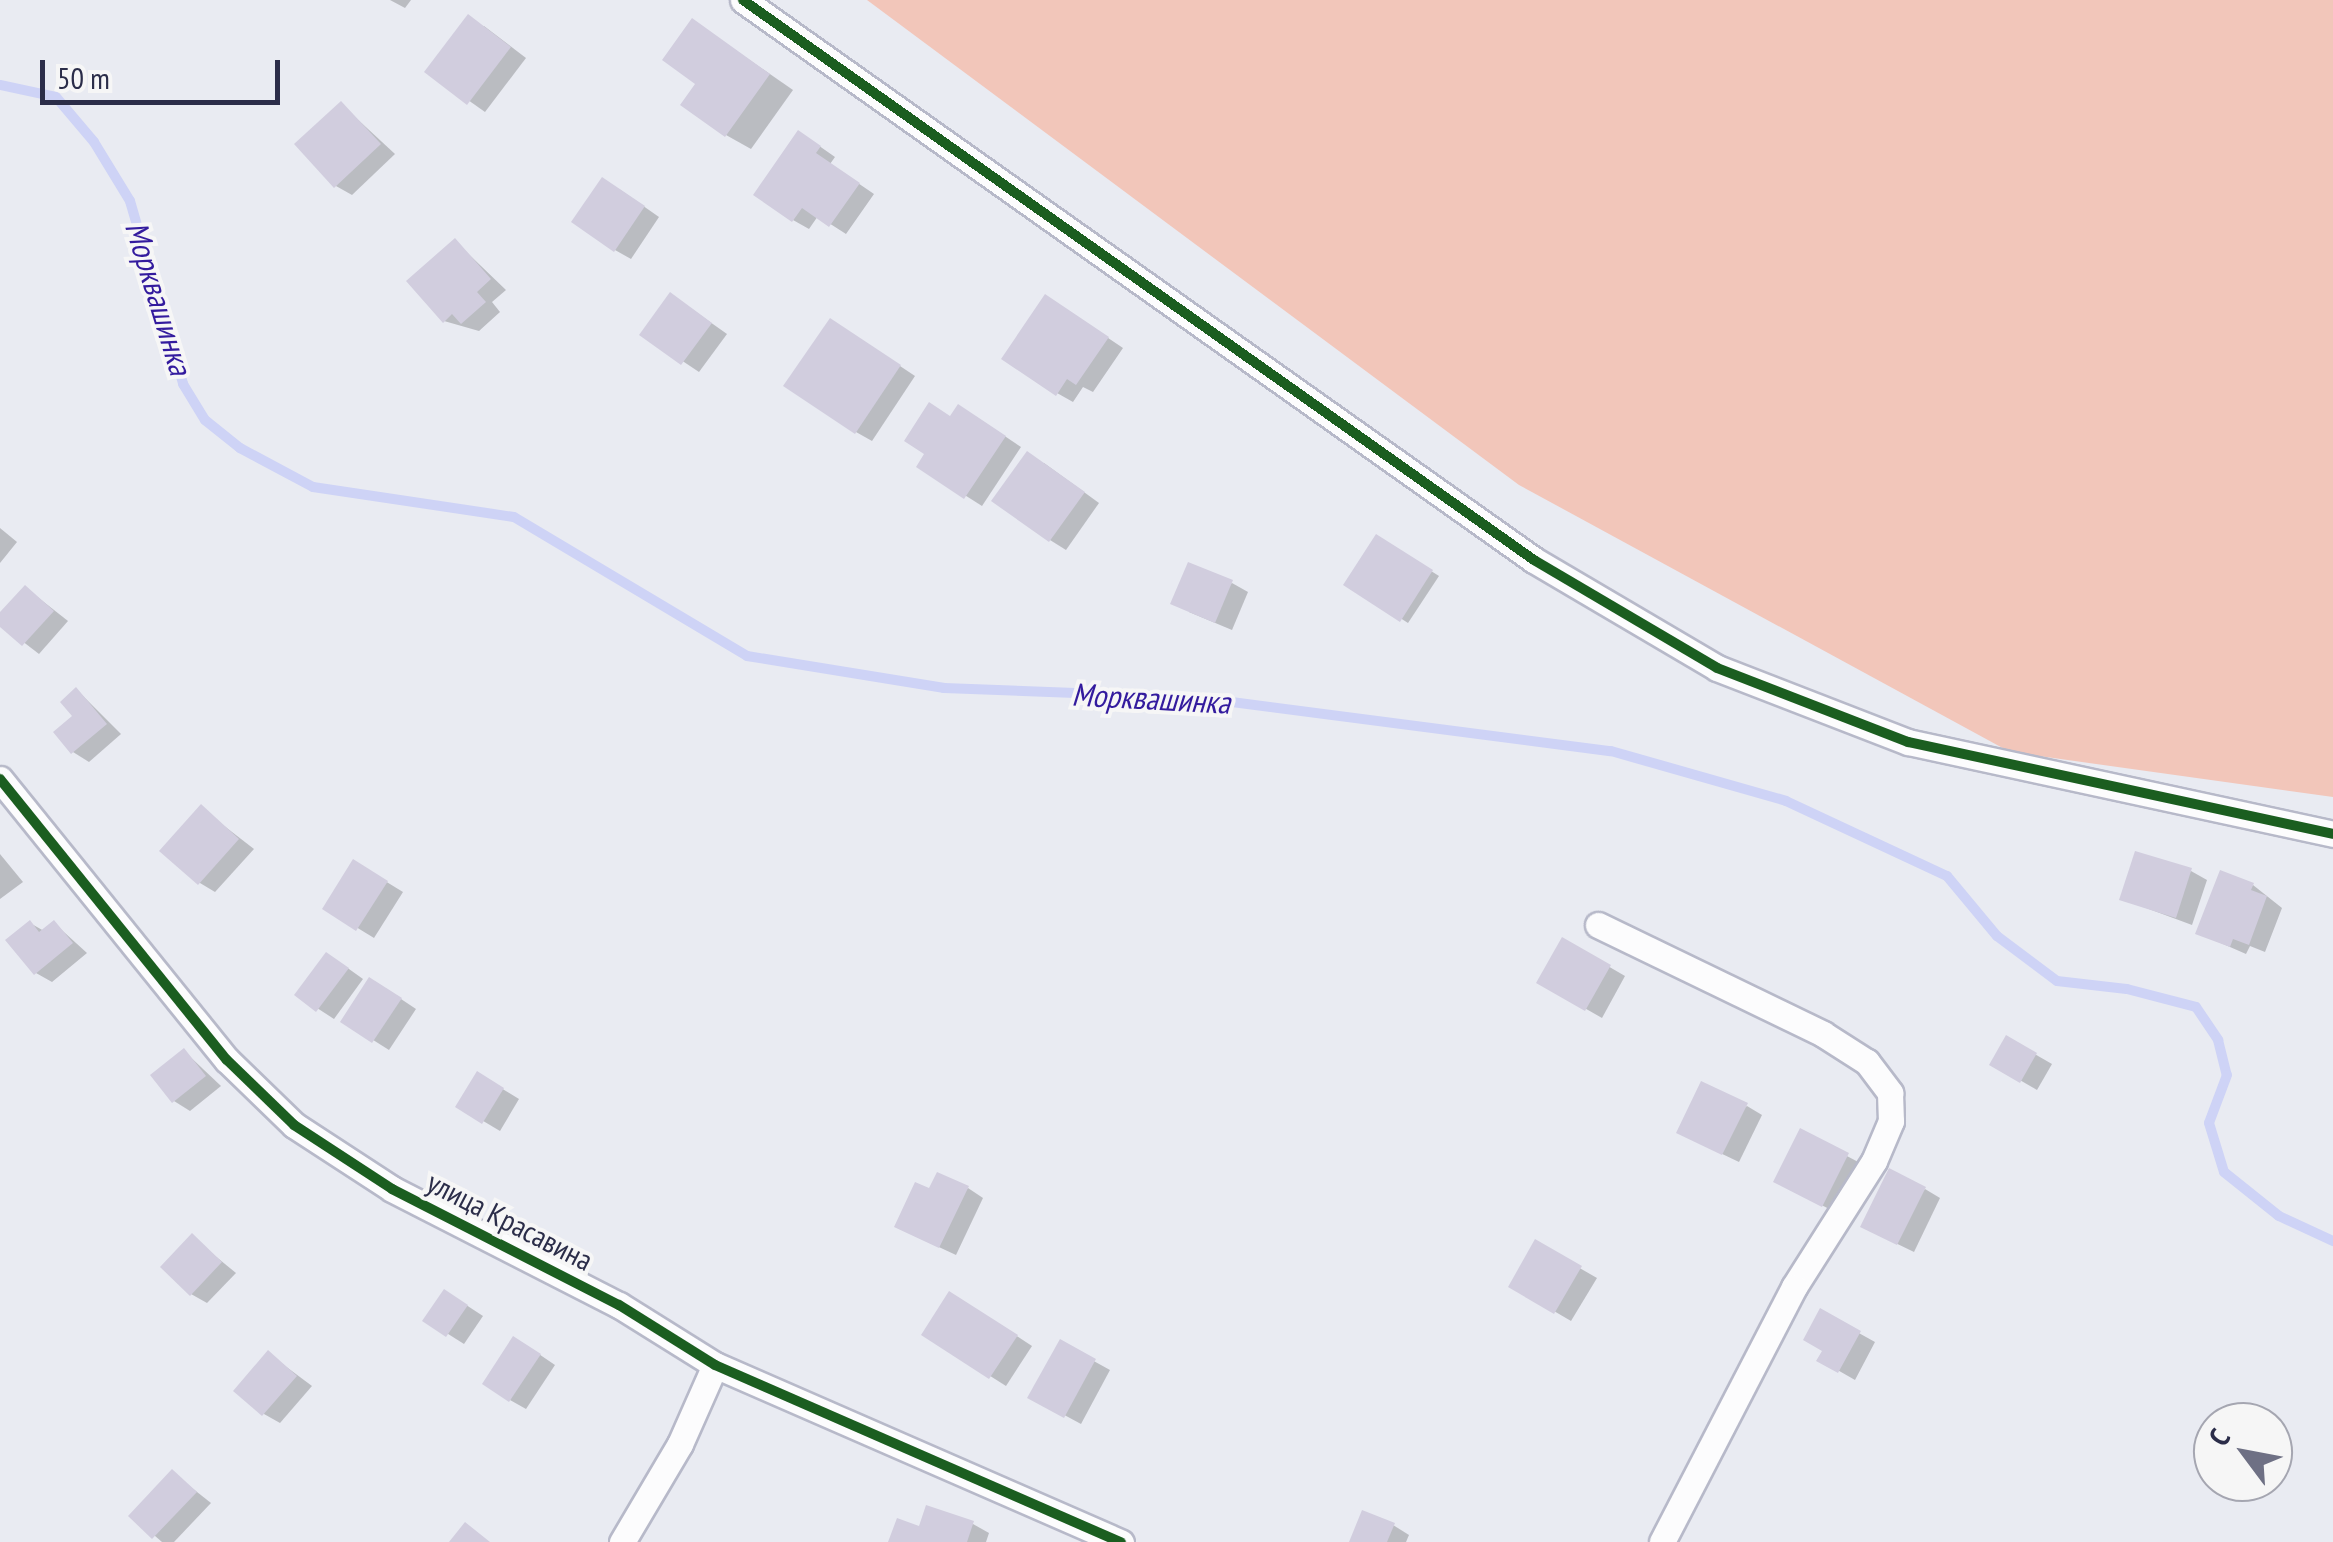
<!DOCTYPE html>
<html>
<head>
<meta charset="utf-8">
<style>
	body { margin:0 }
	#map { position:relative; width:2333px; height:1542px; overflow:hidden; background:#e9ebf2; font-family:"PT Sans Narrow",sans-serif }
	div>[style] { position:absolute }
	.green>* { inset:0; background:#f2c6ba }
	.shadow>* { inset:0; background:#0003 }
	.stream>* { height:10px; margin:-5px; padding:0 5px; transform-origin:5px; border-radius:5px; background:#ced3f6 }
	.building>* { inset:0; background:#d1cdde }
	.roads { filter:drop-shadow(2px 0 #b7b9c9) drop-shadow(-2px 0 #b7b9c9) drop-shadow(0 2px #b7b9c9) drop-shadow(0 -2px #b7b9c9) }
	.street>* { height:25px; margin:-12.5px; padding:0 12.5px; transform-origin:12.5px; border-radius:12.5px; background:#fcfcfd }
	.cycleway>* { height:10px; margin:-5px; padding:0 5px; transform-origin:5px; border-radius:5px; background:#1b5e20 }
	span { translate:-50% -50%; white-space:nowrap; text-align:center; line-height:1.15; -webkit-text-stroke:8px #f6f6f6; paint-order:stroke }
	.street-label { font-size:30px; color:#2b2d49 }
	.water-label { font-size:32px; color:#331b9e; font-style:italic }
	.north { position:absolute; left:2193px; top:1402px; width:100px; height:100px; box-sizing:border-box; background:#f6f6f6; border:2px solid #a5a6b1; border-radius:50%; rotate:302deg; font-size:28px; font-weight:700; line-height:40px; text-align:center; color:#2b2d49 }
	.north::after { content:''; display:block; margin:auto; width:35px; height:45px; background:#6e7084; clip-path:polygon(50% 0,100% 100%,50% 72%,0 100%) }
	.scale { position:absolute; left:40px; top:60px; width:240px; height:45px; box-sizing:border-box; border:5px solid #2b2d49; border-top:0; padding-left:12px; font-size:30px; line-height:35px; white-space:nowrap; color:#2b2d49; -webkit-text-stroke:8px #f6f6f6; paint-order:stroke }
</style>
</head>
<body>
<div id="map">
	<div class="green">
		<i style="clip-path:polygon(867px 0,2333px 0,2333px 797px,2010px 752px,1519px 485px)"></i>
	</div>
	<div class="shadow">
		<i style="clip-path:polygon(390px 0,411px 0,405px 8px)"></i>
		<i style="clip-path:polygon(693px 21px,793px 90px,751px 149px,726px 135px,698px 83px)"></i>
		<i style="clip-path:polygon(484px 26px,526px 58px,485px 112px,427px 71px)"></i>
		<i style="clip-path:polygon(341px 104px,395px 154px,352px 195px,336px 186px)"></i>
		<i style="clip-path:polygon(815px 143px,835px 157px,830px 164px,874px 194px,846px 234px,818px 216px,809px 229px,793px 220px)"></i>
		<i style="clip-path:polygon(619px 189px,659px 217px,631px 259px,615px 250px)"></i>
		<i style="clip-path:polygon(455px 241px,506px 290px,492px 302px,500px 312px,479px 331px,444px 321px)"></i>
		<i style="clip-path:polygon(686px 305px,727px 334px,699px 372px,642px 334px)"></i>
		<i style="clip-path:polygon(1062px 307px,1123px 348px,1093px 392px,1083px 387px,1073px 402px,1057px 393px)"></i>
		<i style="clip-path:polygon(846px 330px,915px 376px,872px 441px,856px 432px)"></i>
		<i style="clip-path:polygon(975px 416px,1021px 447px,982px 506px,919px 466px,952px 418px)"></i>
		<i style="clip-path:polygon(1044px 463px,1099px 503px,1066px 550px,1050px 540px)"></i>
		<i style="clip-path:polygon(0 528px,17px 542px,0 563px)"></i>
		<i style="clip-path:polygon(1377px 537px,1439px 576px,1408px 623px,1347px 584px)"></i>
		<i style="clip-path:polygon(1232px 583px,1248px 592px,1232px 630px,1189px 612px)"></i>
		<i style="clip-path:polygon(26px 588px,68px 621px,39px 654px,0 624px)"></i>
		<i style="clip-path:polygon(77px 690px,121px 734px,89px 762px,73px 752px)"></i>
		<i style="clip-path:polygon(201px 808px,254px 849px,215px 892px,200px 883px)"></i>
		<i style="clip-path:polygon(0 854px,23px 882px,0 899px)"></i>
		<i style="clip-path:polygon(354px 862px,403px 892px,374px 938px,325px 908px)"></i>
		<i style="clip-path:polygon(2191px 871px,2207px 880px,2192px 925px,2122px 899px)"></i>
		<i style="clip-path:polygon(2253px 885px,2282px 908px,2265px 952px,2250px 946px,2246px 954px,2198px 933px)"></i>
		<i style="clip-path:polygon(30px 923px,44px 931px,54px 923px,87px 953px,52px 982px,36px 973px)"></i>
		<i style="clip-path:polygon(1563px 940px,1625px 976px,1602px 1018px,1539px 982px)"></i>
		<i style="clip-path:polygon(342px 964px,363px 979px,334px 1019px,297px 995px)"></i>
		<i style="clip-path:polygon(386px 989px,416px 1009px,389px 1050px,343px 1021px)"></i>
		<i style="clip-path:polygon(2007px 1038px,2052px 1064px,2037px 1090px,1992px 1064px)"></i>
		<i style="clip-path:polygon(184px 1051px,221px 1086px,190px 1111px,174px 1101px)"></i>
		<i style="clip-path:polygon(478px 1074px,519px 1099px,500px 1131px,458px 1106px)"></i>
		<i style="clip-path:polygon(1747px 1106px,1762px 1115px,1739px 1162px,1695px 1141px)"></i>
		<i style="clip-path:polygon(1801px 1132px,1864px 1165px,1839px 1214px,1792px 1190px)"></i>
		<i style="clip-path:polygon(968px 1188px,983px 1198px,956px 1255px,913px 1235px)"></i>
		<i style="clip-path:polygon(1925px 1189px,1940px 1198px,1914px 1252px,1879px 1235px)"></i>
		<i style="clip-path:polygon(192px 1237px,236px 1273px,207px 1303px,191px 1294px)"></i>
		<i style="clip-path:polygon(1536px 1243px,1597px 1278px,1571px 1321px,1511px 1286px)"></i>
		<i style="clip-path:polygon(460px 1301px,483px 1316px,464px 1344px,426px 1320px)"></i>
		<i style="clip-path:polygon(966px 1303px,1032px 1346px,1006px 1386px,924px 1334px)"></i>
		<i style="clip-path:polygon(1821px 1312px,1875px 1342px,1855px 1380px,1820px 1360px,1825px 1350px)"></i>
		<i style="clip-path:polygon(1061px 1343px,1110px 1370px,1081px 1424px,1031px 1397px)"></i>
		<i style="clip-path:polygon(530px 1348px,555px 1365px,526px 1409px,510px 1400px)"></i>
		<i style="clip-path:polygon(269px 1354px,312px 1386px,280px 1423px,264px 1414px)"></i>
		<i style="clip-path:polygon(173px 1473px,211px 1503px,174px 1542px,162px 1542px,132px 1516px)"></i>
		<i style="clip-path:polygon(973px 1524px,989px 1533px,986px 1542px,891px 1542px,920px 1529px)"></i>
		<i style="clip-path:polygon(1393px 1525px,1409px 1535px,1406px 1542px,1352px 1542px)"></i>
	</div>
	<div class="stream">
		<i style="left:0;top:85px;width:57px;rotate:12.1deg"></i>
		<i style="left:56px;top:97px;width:59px;rotate:49.8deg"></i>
		<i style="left:94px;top:142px;width:69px;rotate:58.6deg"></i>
		<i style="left:130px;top:201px;width:191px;rotate:73.8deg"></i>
		<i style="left:183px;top:384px;width:42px;rotate:58.6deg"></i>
		<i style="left:205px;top:420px;width:45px;rotate:38.7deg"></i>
		<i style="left:240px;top:448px;width:83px;rotate:28.1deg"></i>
		<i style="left:313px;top:487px;width:203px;rotate:8.5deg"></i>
		<i style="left:514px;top:517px;width:271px;rotate:30.8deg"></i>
		<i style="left:747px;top:656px;width:200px;rotate:9.2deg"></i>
		<i style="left:944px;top:688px;width:257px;rotate:2.2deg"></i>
		<i style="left:1201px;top:698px;width:413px;rotate:7.4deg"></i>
		<i style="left:1611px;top:751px;width:182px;rotate:15.9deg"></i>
		<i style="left:1786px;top:801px;width:178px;rotate:25deg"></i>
		<i style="left:1947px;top:876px;width:78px;rotate:50.2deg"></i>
		<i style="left:1997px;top:936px;width:75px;rotate:36.9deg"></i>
		<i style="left:2057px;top:981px;width:70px;rotate:6.5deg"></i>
		<i style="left:2127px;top:989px;width:71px;rotate:14.6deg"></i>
		<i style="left:2196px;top:1007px;width:40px;rotate:56deg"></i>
		<i style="left:2218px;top:1040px;width:36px;rotate:76deg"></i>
		<i style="left:2227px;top:1075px;width:51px;rotate:110.6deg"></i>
		<i style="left:2209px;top:1123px;width:51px;rotate:73deg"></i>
		<i style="left:2224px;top:1172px;width:70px;rotate:38.7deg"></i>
		<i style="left:2279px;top:1216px;width:60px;rotate:24.8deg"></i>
	</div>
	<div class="building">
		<i style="clip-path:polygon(468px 14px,511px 47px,467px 105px,424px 72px)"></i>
		<i style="clip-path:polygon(692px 18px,770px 74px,725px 137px,680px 105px,695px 84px,662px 60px)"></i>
		<i style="clip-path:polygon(341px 101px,381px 144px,334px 188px,294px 144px)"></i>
		<i style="clip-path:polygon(798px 130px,821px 146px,816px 153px,860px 183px,829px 227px,802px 208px,792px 222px,753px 195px)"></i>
		<i style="clip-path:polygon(602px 177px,645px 206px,614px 252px,571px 222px)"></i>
		<i style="clip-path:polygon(455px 238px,491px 279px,477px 292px,486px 302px,461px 324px,452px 314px,443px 323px,406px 281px)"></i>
		<i style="clip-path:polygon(670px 292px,712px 323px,681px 365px,639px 335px)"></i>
		<i style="clip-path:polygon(1045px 294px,1109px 337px,1076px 385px,1067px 379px,1056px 396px,1001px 359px)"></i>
		<i style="clip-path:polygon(830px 318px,901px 365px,855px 434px,783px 386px)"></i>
		<i style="clip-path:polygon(929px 402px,950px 416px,958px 404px,1006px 436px,964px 499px,916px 467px,924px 454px,904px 441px)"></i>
		<i style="clip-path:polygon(1027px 451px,1085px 492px,1049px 542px,991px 501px)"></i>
		<i style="clip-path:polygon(1376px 534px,1433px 570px,1400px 622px,1343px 585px)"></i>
		<i style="clip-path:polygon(1188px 562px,1233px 580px,1215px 623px,1170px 604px)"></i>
		<i style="clip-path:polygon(25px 585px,54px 611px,22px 646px,0 627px,0 612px)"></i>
		<i style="clip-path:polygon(76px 687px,107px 724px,71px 754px,53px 732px,72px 716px,60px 702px)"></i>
		<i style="clip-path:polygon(201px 804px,239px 839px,198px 885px,159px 851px)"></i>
		<i style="clip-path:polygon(2135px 851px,2192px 868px,2176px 918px,2119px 900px)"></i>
		<i style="clip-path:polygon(353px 859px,388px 881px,356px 931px,322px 909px)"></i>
		<i style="clip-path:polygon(2220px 870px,2254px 883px,2251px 890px,2267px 896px,2249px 945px,2233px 939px,2230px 947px,2195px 934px)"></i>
		<i style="clip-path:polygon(30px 920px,39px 932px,54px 920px,73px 943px,34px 975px,5px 940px)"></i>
		<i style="clip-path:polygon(1562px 937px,1611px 965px,1585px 1011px,1536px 983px)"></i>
		<i style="clip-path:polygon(326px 952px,349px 968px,316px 1012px,294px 995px)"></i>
		<i style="clip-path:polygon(369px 977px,402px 998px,372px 1043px,340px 1022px)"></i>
		<i style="clip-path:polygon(2006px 1035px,2037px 1053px,2020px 1083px,1989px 1065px)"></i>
		<i style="clip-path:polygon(184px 1048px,206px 1076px,172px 1103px,150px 1075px)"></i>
		<i style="clip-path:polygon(477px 1071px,504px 1088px,482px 1124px,455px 1107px)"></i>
		<i style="clip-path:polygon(1701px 1081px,1748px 1103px,1722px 1155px,1676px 1133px)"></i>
		<i style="clip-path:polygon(1800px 1128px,1849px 1153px,1822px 1207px,1773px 1182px)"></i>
		<i style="clip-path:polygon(1889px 1168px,1926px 1187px,1897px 1245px,1860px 1227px)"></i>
		<i style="clip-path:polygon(937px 1172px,969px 1186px,939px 1248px,894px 1227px,915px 1182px,929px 1188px)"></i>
		<i style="clip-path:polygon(192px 1233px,222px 1262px,190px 1296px,160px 1267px)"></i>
		<i style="clip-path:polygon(1535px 1239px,1582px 1266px,1554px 1314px,1508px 1287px)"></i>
		<i style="clip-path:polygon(444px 1289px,468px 1305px,446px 1337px,422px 1321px)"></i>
		<i style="clip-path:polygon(949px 1291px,1018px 1335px,989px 1379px,921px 1335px)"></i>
		<i style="clip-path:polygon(1820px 1308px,1861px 1331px,1838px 1373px,1816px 1361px,1822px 1351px,1803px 1340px)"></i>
		<i style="clip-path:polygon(513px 1336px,541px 1354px,509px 1402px,482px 1384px)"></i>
		<i style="clip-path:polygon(1060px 1339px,1096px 1359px,1064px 1418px,1027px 1398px)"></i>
		<i style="clip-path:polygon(268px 1350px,297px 1376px,262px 1416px,233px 1391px)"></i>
		<i style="clip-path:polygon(172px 1469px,197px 1492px,152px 1539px,128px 1516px)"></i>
		<i style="clip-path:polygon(926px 1505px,974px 1521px,967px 1542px,888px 1542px,897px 1518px,919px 1526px)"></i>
		<i style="clip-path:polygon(1362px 1510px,1395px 1523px,1387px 1542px,1349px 1542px)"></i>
		<i style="clip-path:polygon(465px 1522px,490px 1542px,449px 1542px)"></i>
	</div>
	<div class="roads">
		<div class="street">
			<i style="left:743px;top:0;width:969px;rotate:35.3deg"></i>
			<i style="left:1534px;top:560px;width:212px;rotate:30.5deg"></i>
			<i style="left:1717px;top:668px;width:205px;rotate:21.2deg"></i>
			<i style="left:1908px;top:742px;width:435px;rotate:12.2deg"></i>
			<i style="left:0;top:779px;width:361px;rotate:51.1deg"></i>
			<i style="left:227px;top:1060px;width:93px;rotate:44.1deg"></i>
			<i style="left:294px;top:1125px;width:117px;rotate:33.1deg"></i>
			<i style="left:392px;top:1189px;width:255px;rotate:27.1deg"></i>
			<i style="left:619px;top:1305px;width:113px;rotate:32deg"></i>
			<i style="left:715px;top:1365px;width:443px;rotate:23.6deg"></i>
			<i style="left:1598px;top:925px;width:250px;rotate:25.8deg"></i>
			<i style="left:1823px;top:1034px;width:52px;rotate:32.5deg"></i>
			<i style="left:1867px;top:1062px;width:39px;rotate:53deg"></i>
			<i style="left:1890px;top:1093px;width:28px;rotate:88deg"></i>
			<i style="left:1891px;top:1121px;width:43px;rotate:113deg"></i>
			<i style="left:1874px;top:1161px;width:149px;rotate:122.4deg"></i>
			<i style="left:1794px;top:1287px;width:287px;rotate:117.4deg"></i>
			<i style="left:622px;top:1542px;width:114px;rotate:-59.4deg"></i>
			<i style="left:680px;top:1444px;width:86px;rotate:-66.1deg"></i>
		</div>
	</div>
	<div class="cycleway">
		<i style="left:743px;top:0;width:969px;rotate:35.3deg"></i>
		<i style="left:1534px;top:560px;width:212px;rotate:30.5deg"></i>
		<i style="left:1717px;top:668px;width:205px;rotate:21.2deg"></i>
		<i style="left:1908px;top:742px;width:435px;rotate:12.2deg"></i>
		<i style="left:0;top:779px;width:361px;rotate:51.1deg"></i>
		<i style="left:227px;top:1060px;width:93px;rotate:44.1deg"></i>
		<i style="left:294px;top:1125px;width:117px;rotate:33.1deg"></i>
		<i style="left:392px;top:1189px;width:255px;rotate:27.1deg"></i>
		<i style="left:619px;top:1305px;width:113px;rotate:32deg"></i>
		<i style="left:715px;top:1365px;width:443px;rotate:23.6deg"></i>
	</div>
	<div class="street-label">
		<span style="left:510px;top:1221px;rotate:27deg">улица Красавина</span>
	</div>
	<div class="water-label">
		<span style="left:159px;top:298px;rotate:73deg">Морквашинка</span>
		<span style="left:1151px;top:698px;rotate:3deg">Морквашинка</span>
	</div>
	<div class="north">С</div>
	<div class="scale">50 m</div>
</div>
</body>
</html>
